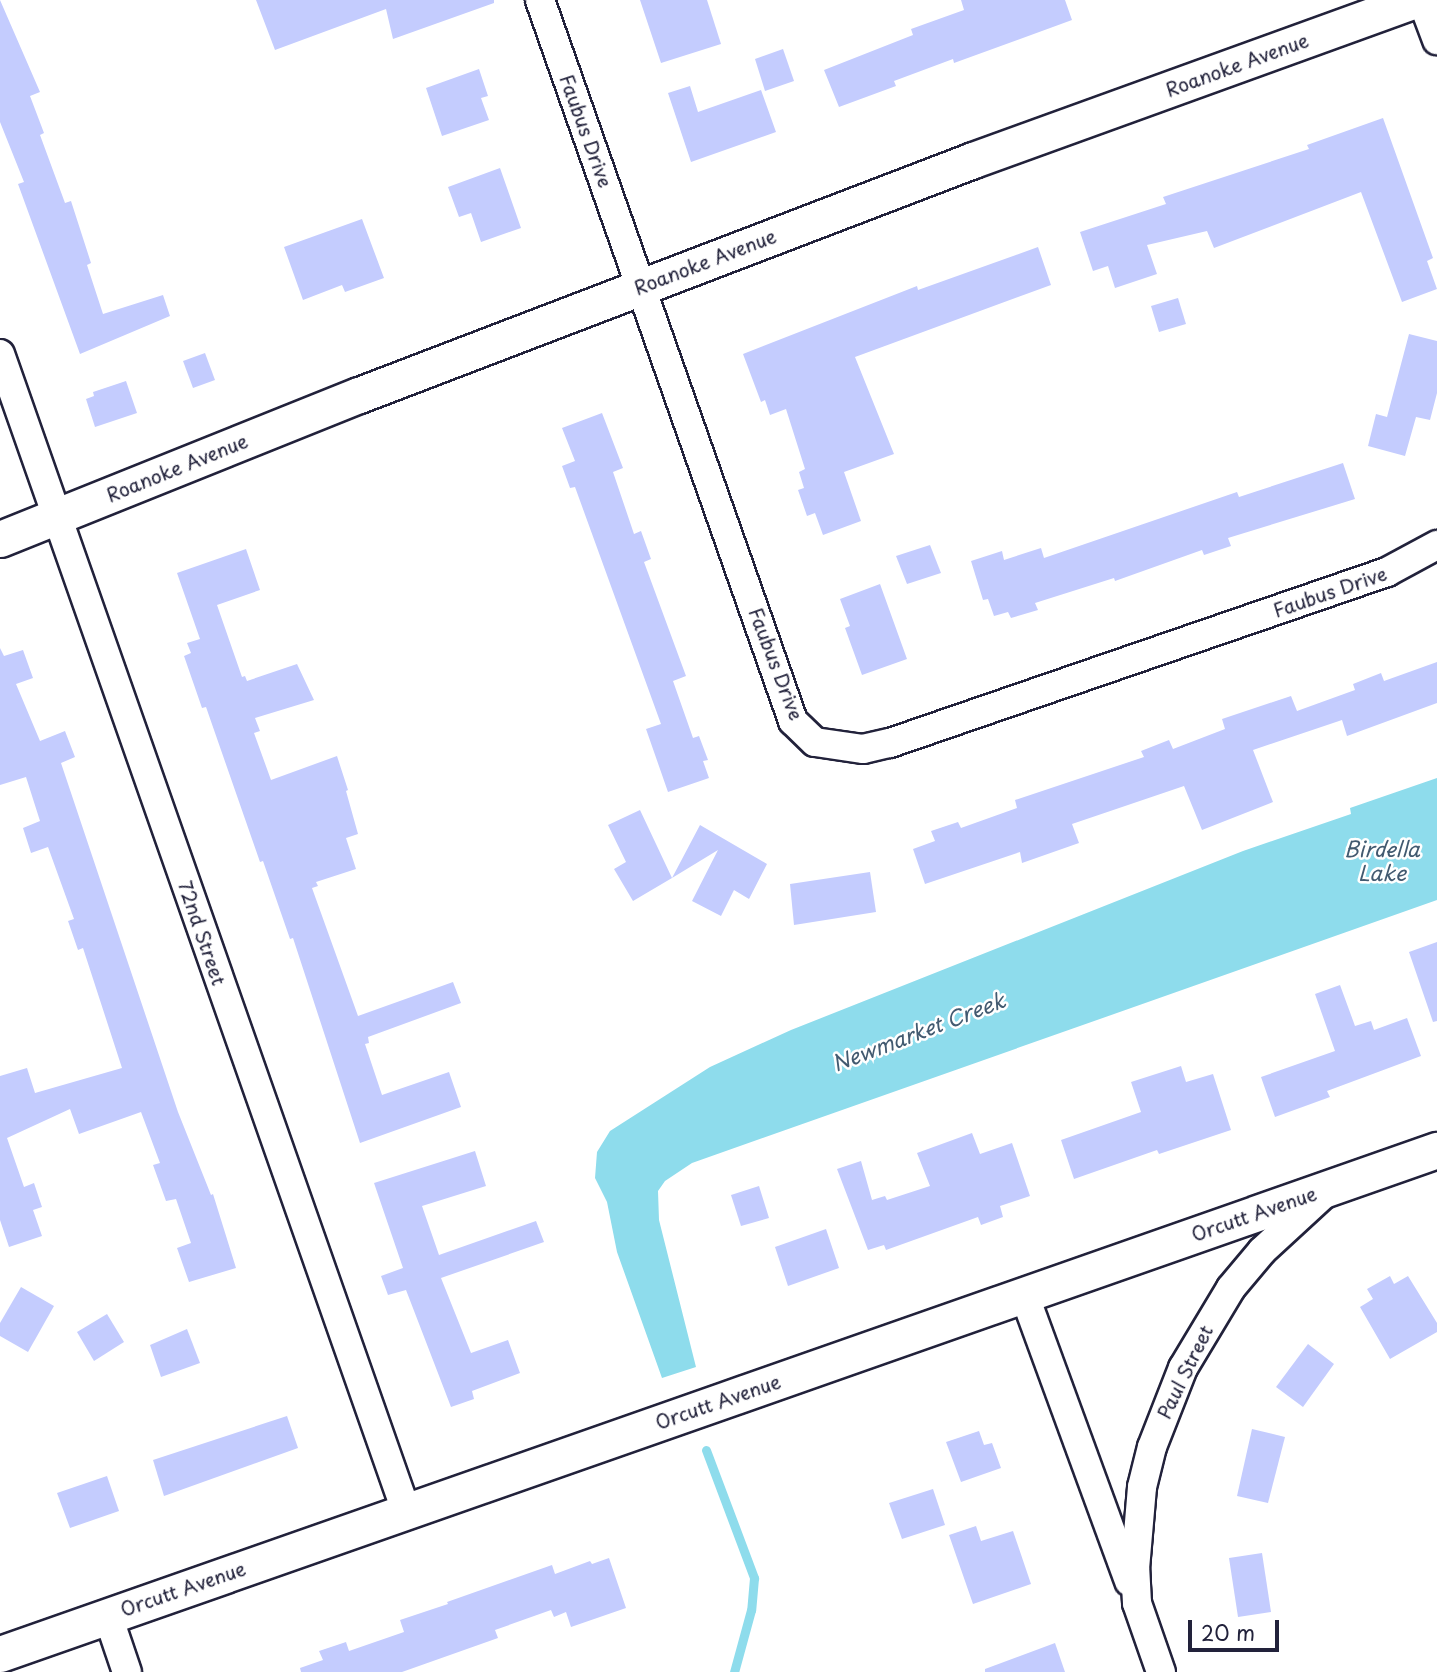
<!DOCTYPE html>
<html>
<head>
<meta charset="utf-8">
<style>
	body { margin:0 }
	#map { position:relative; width:1437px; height:1672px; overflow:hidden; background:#fff; font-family:"Playpen Sans",sans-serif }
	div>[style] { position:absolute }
	.water>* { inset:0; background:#8edcec }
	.stream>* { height:9px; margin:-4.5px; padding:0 4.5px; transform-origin:4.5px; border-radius:4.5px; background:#8edcec }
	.building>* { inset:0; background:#c4ccfe }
	.roads { filter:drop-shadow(2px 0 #22223b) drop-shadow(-2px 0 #22223b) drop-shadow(0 2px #22223b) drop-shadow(0 -2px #22223b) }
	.minor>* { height:28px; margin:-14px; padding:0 14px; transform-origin:14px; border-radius:14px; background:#fff }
	.tertiary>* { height:35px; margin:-17.5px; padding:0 17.5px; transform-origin:17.5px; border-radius:17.5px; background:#fff }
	span { translate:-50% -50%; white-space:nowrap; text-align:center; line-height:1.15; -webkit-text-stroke:5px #fff; paint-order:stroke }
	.street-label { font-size:19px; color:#22223b }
	.water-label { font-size:21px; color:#425a70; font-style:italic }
	.scale { position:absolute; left:1188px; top:1620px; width:91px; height:32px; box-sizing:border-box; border:4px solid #22223b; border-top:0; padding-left:9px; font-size:21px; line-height:24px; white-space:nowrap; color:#22223b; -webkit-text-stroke:5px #fff; paint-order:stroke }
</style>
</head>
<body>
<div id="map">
	<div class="water">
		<i style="clip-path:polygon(1437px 778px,1437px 900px,692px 1163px,665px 1181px,658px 1191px,659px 1220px,696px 1367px,662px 1378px,617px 1252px,607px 1202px,595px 1178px,597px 1152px,610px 1131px,710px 1067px,791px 1030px,1243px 851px,1351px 814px,1350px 808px)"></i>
	</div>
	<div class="stream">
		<i style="left:706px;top:1450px;width:137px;rotate:69.4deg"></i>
		<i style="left:754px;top:1578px;width:32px;rotate:95deg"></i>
		<i style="left:751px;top:1610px;width:64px;rotate:105.3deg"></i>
	</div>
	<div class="building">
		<i style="clip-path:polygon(0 0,40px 92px,30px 96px,44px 133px,40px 135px,65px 203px,71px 201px,91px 263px,87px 265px,103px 314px,163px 295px,170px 316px,80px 354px,18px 184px,24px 182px,0 122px)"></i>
		<i style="clip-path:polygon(256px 0,494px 0,494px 3px,393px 39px,386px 9px,275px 50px)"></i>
		<i style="clip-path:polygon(640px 0,707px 0,721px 44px,661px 63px)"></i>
		<i style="clip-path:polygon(961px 0,1065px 0,1072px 20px,954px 63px,953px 59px,894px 81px,896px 86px,839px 107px,824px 70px,913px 35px,911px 29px,964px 10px)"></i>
		<i style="clip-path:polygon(783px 49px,794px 81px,765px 91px,755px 59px)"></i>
		<i style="clip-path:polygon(479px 69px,488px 96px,481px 98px,489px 120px,442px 136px,426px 88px)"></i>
		<i style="clip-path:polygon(690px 86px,698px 112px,761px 90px,776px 132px,691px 162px,668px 93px)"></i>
		<i style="clip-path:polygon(1383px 118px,1433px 258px,1427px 261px,1437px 289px,1402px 302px,1361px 192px,1214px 248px,1207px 231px,1147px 245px,1157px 274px,1115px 288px,1108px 266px,1093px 271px,1080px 232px,1166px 204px,1163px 197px,1309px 149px,1307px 145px)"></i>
		<i style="clip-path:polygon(500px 168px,521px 228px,481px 242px,471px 213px,459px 217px,448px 187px)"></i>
		<i style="clip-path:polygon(362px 219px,384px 278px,345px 292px,342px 285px,303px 300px,284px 247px)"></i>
		<i style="clip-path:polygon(1038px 247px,1051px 285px,855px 357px,894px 454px,844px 472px,861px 521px,823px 535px,815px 513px,807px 516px,798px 490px,804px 488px,799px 472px,805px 469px,786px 409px,770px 415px,765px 400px,761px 402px,743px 354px,917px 286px,918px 290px)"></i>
		<i style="clip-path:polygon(1178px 298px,1186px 324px,1159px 332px,1151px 306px)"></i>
		<i style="clip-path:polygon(1409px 334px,1437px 341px,1437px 393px,1430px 420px,1416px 417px,1405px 456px,1368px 446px,1376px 414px,1387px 417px)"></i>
		<i style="clip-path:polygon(205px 353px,215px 380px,193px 388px,183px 361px)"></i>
		<i style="clip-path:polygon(126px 381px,137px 413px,95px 427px,86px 399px,94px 396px,93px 392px)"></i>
		<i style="clip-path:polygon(602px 413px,623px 468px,613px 472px,634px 534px,641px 531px,651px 559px,644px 562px,686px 676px,673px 681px,693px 738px,699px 736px,708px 760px,703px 761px,709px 778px,668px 792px,646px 729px,661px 724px,575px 487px,570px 488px,562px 466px,575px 461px,562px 428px)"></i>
		<i style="clip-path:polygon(1343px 463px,1355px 499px,1228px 538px,1231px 546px,1204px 555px,1202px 550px,1115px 581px,1114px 578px,1035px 603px,1038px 610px,1011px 618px,1008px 612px,994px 616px,988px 599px,983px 600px,971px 561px,1002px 551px,1004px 560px,1041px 548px,1044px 558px,1237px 492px,1239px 497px)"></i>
		<i style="clip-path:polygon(930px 545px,941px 573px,907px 584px,896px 556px)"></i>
		<i style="clip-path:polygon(246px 549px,260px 590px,217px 605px,242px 677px,245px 676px,247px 681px,297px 664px,314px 700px,255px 718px,260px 731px,254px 733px,271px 780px,337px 756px,348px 790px,346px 791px,358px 834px,346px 838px,356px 869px,316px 882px,318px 886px,312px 888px,358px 1016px,453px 982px,461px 1003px,368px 1037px,369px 1043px,365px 1044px,382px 1095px,449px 1072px,461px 1107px,360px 1143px,293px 938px,290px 939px,263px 861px,260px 862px,206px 707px,202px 708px,184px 656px,191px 653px,187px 643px,200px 639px,177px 573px)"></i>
		<i style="clip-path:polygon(880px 584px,907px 659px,862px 675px,845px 628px,850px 626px,840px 599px)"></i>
		<i style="clip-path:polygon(0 648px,4px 656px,23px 650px,33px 678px,16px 684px,40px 741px,65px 731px,75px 757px,61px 763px,178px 1112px,211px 1195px,213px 1194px,236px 1268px,189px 1282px,177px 1248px,191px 1243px,176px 1199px,166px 1201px,153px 1165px,160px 1163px,141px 1112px,79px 1134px,70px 1109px,7px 1138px,24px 1187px,34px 1183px,42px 1207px,33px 1210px,42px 1236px,9px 1247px,0 1220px,0 1076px,27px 1068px,35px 1093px,122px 1068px,83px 948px,78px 950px,68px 921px,74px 919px,48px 847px,31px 853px,23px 828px,40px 821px,26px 777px,0 785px)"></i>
		<i style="clip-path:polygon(1437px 662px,1437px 703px,1347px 736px,1342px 720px,1253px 750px,1273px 802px,1202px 830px,1184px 786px,1072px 824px,1079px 843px,1022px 863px,1020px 852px,925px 884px,913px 849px,935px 841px,931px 831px,958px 822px,961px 828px,1017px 808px,1015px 800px,1144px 757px,1141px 751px,1169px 740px,1173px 749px,1225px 729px,1222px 719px,1291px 696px,1297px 711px,1355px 690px,1353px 684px,1381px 673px,1384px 681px)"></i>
		<i style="clip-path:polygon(640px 810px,672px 878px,633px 901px,614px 869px,626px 862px,608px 825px)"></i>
		<i style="clip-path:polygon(700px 825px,767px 864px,749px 899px,734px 890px,721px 916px,692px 901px,718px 850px,672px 878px)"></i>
		<i style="clip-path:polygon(870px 872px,876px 912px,794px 925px,790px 884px)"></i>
		<i style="clip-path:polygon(1437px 942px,1437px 1021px,1433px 1022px,1409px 952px)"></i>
		<i style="clip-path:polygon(1340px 985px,1355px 1026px,1371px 1021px,1374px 1030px,1407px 1018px,1421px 1056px,1327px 1091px,1330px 1097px,1275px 1117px,1261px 1077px,1335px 1051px,1315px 994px)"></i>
		<i style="clip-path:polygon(1181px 1066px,1186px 1082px,1213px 1074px,1231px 1130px,1159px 1154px,1157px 1150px,1074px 1179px,1061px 1140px,1141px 1112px,1131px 1082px)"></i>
		<i style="clip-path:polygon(972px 1133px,980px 1154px,1012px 1143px,1030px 1196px,1000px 1206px,1003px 1217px,981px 1225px,978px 1217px,886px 1250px,884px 1245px,868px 1250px,837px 1169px,861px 1161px,872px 1200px,885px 1196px,887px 1200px,930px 1186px,917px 1153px)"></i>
		<i style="clip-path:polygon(475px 1151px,486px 1186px,422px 1206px,439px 1255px,536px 1221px,544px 1242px,441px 1278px,471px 1353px,508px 1340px,520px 1373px,472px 1391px,474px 1399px,451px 1407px,406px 1290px,388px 1295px,381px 1276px,403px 1268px,374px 1183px)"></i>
		<i style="clip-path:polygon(759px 1186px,769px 1218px,741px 1226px,731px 1195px)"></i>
		<i style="clip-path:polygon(826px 1229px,839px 1268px,788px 1286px,775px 1247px)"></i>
		<i style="clip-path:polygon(1390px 1276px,1394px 1284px,1408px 1276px,1437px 1323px,1437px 1332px,1390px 1359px,1360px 1307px,1373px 1299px,1367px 1289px)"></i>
		<i style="clip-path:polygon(21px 1287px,54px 1306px,28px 1352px,0 1336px,0 1323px)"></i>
		<i style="clip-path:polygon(107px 1314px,124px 1342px,94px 1361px,77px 1332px)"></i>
		<i style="clip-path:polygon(187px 1329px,200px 1363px,161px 1377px,150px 1345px)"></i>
		<i style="clip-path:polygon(1308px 1344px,1334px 1364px,1303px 1407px,1276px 1387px)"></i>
		<i style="clip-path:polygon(287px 1416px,298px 1448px,164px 1496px,153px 1460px)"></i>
		<i style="clip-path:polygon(1252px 1429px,1285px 1437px,1268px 1503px,1237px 1496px)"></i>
		<i style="clip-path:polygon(979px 1431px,984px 1445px,992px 1443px,1001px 1468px,961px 1482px,946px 1442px)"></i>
		<i style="clip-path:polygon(107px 1476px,119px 1511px,70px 1528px,57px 1493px)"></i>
		<i style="clip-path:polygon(933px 1489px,945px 1525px,902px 1539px,889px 1503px)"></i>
		<i style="clip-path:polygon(976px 1526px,981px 1541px,1013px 1531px,1031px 1584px,973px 1604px,949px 1535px)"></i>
		<i style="clip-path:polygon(1262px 1553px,1271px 1612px,1238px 1617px,1229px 1558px)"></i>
		<i style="clip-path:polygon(609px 1558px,626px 1608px,571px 1627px,566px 1612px,554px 1617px,551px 1610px,495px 1630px,498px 1638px,402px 1672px,301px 1672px,300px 1668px,323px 1660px,319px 1651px,346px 1642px,349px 1651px,404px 1632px,400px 1620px,448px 1604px,447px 1602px,552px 1565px,555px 1574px,590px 1561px,592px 1564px)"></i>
		<i style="clip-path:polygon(1055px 1643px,1065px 1672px,985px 1672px,985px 1669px)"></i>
	</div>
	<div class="roads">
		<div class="minor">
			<i style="left:540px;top:0;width:764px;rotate:70.66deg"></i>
			<i style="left:793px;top:721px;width:30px;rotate:44deg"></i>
			<i style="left:815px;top:742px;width:49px;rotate:8.3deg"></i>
			<i style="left:863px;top:749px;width:28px;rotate:-13deg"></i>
			<i style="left:890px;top:743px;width:526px;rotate:-18.99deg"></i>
			<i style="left:1387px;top:572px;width:57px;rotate:-28.4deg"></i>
			<i style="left:1422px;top:0;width:43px;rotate:69.4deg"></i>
			<i style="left:0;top:354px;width:1226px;rotate:70.66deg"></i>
			<i style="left:1024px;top:1294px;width:306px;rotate:69.9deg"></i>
			<i style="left:108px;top:1616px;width:59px;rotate:71.3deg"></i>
			<i style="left:1161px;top:1672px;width:73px;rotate:-109.2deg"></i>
			<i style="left:1137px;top:1603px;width:34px;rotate:-93deg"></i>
			<i style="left:1135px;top:1569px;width:82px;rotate:-85.1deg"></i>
			<i style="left:1142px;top:1487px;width:41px;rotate:-76deg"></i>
			<i style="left:1152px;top:1447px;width:85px;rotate:-68.6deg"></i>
			<i style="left:1183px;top:1368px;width:93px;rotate:-59deg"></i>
			<i style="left:1231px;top:1288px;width:48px;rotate:-50deg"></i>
			<i style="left:1262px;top:1251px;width:83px;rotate:-42.6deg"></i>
		</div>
		<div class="tertiary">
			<i style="left:0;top:539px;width:387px;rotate:-21.9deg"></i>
			<i style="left:359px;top:395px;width:657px;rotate:-20.94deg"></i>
			<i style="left:973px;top:160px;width:471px;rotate:-19.9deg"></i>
			<i style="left:0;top:1654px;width:1523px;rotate:-19.33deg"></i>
		</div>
	</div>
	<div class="street-label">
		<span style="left:1237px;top:65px;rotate:-20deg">Roanoke Avenue</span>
		<span style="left:586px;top:131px;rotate:70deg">Faubus Drive</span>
		<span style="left:705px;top:262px;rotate:-21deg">Roanoke Avenue</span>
		<span style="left:177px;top:468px;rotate:-22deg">Roanoke Avenue</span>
		<span style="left:1330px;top:592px;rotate:-19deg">Faubus Drive</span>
		<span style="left:776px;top:664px;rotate:69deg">Faubus Drive</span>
		<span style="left:202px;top:933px;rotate:71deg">72nd Street</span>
		<span style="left:1254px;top:1214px;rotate:-19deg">Orcutt Avenue</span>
		<span style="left:1185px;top:1372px;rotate:-64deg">Paul Street</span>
		<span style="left:718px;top:1402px;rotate:-19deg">Orcutt Avenue</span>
		<span style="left:183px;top:1589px;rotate:-19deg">Orcutt Avenue</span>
	</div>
	<div class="water-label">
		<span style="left:1382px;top:860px">Birdella<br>Lake</span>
		<span style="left:918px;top:1031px;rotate:-21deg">Newmarket Creek</span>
	</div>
	<div class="scale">20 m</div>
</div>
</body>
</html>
